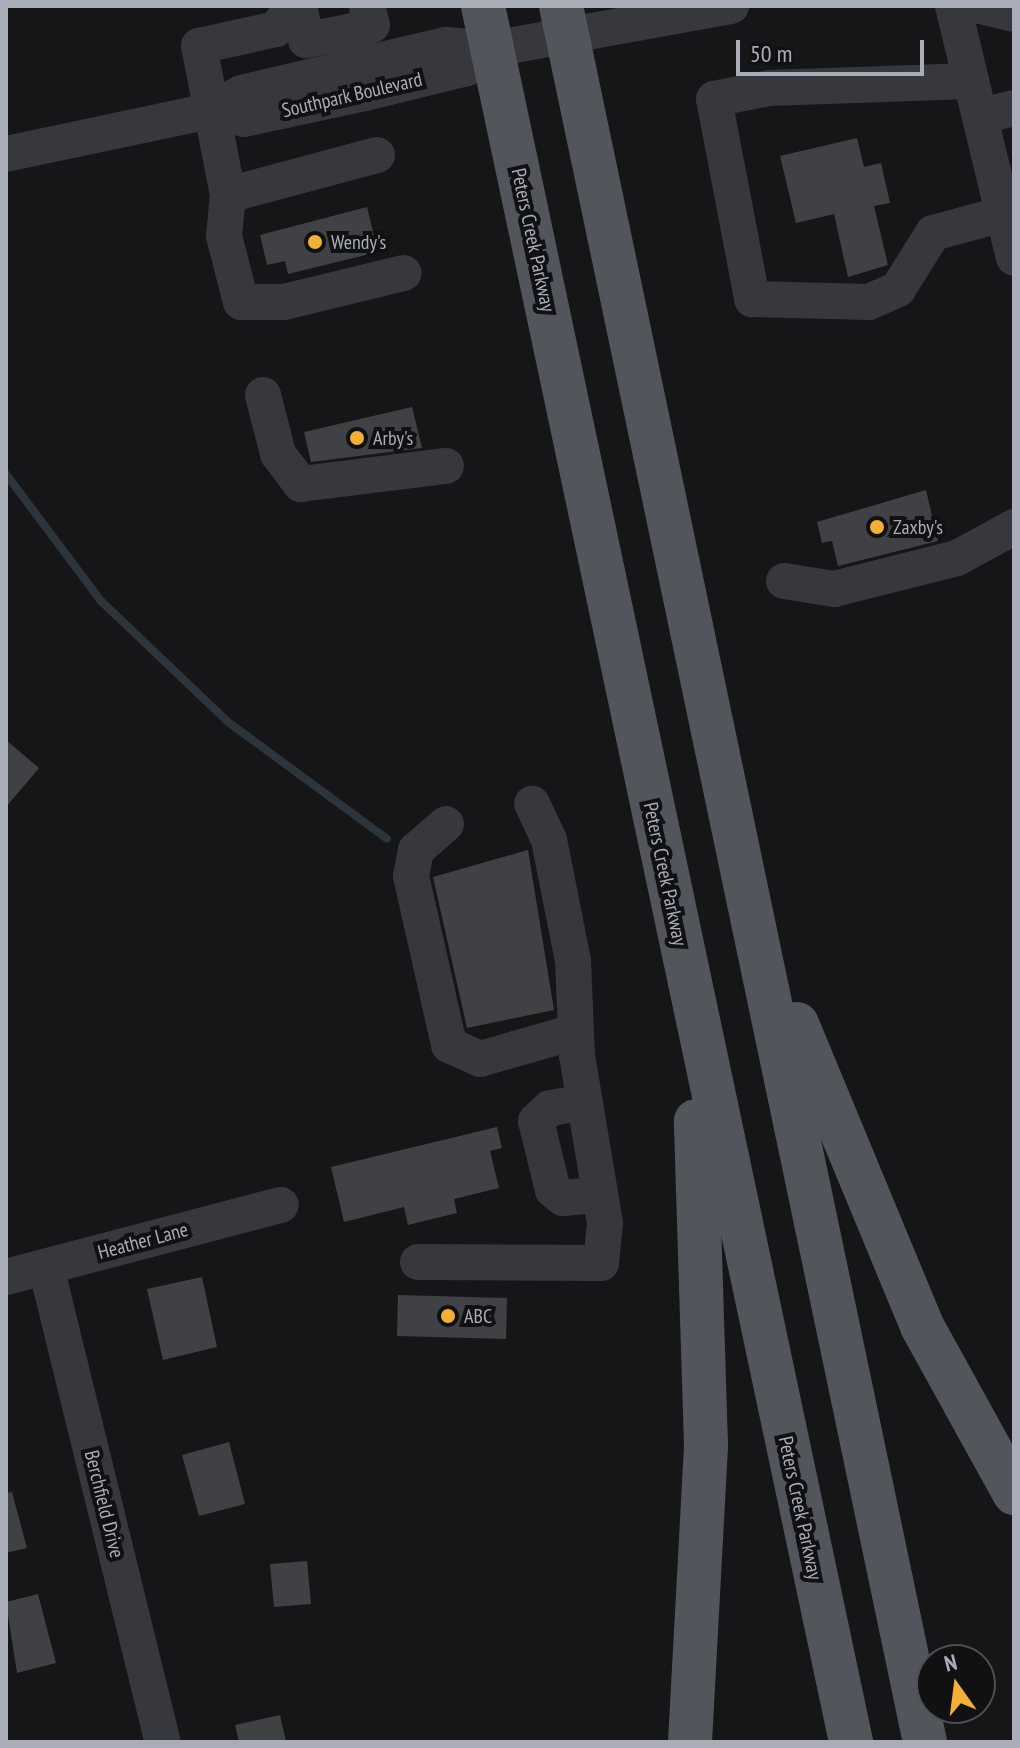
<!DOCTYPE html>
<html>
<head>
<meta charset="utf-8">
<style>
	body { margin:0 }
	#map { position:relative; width:1020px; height:1748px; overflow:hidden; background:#161618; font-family:"PT Sans Narrow",sans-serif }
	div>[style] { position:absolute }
	.stream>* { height:8px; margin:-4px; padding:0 4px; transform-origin:4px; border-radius:4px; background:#2c353c }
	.building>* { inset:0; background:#404145 }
	.minor>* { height:36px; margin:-18px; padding:0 18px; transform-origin:18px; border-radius:18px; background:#37383d }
	.major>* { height:44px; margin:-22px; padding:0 22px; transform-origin:22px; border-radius:22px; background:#53555c }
	.dots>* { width:22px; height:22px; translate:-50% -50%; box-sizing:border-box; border:4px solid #111113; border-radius:50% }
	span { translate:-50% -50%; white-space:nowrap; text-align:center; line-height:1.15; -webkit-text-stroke:8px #111113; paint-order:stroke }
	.street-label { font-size:20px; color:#a8adb8 }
	.poi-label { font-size:20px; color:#a8adb8 }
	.left { translate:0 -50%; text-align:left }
	.frame { position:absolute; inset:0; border:8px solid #a8adb8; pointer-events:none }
	.north { position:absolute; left:916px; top:1644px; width:80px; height:80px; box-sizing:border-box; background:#111113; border:2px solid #4d4f55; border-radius:50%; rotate:346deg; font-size:22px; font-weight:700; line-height:32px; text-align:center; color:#a8adb8 }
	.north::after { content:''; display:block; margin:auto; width:28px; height:36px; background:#f2b134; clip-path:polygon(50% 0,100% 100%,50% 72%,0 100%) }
	.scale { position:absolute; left:736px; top:40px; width:188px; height:36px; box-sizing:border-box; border:4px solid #a8adb8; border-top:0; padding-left:10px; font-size:24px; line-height:28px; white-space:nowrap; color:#a8adb8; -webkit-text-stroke:6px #111113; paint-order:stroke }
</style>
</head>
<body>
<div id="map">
	<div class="stream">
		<i style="left:6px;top:474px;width:159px;rotate:53.2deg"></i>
		<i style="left:101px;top:601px;width:175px;rotate:43.6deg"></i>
		<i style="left:228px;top:722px;width:197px;rotate:36.3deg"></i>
	</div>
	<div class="building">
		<i style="clip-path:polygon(857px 138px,864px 167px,881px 163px,890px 203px,874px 206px,888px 265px,848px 277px,834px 214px,796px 223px,780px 156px)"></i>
		<i style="clip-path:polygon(367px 207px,378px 252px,288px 274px,285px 261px,267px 265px,260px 235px)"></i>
		<i style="clip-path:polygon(412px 407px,422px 448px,311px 462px,304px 432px)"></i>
		<i style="clip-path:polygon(926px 490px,938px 541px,838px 566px,832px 541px,822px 543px,817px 522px)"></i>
		<i style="clip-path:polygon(6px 740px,39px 768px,6px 807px)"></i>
		<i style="clip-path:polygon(528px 850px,554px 1010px,467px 1028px,433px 877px)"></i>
		<i style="clip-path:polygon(497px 1127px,502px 1148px,490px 1151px,499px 1188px,454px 1199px,457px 1213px,408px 1225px,404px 1207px,344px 1222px,331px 1167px)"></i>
		<i style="clip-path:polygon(202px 1277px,217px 1347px,163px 1360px,147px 1289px)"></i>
		<i style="clip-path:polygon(398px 1295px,507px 1298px,506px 1339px,397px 1336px)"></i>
		<i style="clip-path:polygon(229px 1442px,245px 1504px,199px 1516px,182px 1455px)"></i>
		<i style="clip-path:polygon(12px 1492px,27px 1548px,6px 1553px,6px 1493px)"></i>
		<i style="clip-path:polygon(307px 1561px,311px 1604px,274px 1607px,270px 1564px)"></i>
		<i style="clip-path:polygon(38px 1594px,56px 1663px,17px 1673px,6px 1602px)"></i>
		<i style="clip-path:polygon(280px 1715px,286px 1742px,239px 1742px,235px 1725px)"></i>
	</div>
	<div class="minor">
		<i style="left:299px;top:6px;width:35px;rotate:78deg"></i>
		<i style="left:306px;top:40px;width:44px;rotate:-10.5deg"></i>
		<i style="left:953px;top:6px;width:259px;rotate:76.4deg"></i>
		<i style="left:980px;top:6px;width:35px;rotate:13deg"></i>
		<i style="left:357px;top:66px;width:35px;rotate:-103deg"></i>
		<i style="left:349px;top:32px;width:24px;rotate:-17deg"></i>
		<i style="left:372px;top:25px;width:20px;rotate:-105deg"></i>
		<i style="left:971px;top:81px;width:202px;rotate:178deg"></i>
		<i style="left:769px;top:88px;width:56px;rotate:168.7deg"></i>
		<i style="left:714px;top:99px;width:204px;rotate:79.2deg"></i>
		<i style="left:752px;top:299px;width:117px;rotate:1.5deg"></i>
		<i style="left:869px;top:302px;width:32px;rotate:-24deg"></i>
		<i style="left:898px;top:289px;width:66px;rotate:-58deg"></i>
		<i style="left:933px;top:233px;width:73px;rotate:-15.2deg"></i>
		<i style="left:206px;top:112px;width:39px;rotate:10deg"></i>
		<i style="left:244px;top:119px;width:124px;rotate:-12.1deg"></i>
		<i style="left:365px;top:93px;width:105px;rotate:-13.8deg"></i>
		<i style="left:467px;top:68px;width:31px;rotate:-37deg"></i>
		<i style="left:980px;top:116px;width:35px;rotate:-13deg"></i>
		<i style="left:6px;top:154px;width:204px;rotate:-11.9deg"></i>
		<i style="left:206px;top:112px;width:40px;rotate:-28deg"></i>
		<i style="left:241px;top:93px;width:211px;rotate:-13.2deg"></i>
		<i style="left:446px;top:45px;width:46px;rotate:5deg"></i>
		<i style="left:492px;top:49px;width:243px;rotate:-10.2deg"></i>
		<i style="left:377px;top:155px;width:154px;rotate:165deg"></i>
		<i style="left:228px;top:195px;width:41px;rotate:95.6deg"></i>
		<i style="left:224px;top:236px;width:68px;rotate:75.6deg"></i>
		<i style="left:241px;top:302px;width:43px"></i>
		<i style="left:284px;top:302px;width:123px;rotate:-13.6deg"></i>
		<i style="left:228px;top:195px;width:152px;rotate:-101deg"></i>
		<i style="left:199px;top:46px;width:79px;rotate:-12.4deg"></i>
		<i style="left:276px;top:29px;width:29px;rotate:-52deg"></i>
		<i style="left:263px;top:395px;width:61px;rotate:75.7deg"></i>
		<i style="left:278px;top:454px;width:38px;rotate:53deg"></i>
		<i style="left:301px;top:484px;width:146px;rotate:-7.1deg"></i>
		<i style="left:784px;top:581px;width:51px;rotate:9.1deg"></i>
		<i style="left:834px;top:589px;width:127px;rotate:-14.1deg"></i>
		<i style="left:957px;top:558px;width:65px;rotate:-28.5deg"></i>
		<i style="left:446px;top:824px;width:40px;rotate:139deg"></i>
		<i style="left:416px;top:850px;width:26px;rotate:101deg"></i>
		<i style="left:411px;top:876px;width:173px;rotate:77.3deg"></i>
		<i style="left:449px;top:1045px;width:34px;rotate:24deg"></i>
		<i style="left:480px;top:1059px;width:98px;rotate:-16deg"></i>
		<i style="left:585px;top:1102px;width:36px;rotate:170deg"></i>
		<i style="left:550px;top:1108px;width:19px;rotate:137deg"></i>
		<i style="left:536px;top:1121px;width:71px;rotate:76.2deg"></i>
		<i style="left:553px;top:1190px;width:13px;rotate:39deg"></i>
		<i style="left:563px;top:1198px;width:37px;rotate:-5deg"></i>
		<i style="left:418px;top:1262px;width:183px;rotate:0.3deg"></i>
		<i style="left:601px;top:1263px;width:40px;rotate:-84.3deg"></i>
		<i style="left:605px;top:1223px;width:169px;rotate:-99.5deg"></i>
		<i style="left:577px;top:1056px;width:95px;rotate:-92.4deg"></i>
		<i style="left:573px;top:961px;width:123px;rotate:-101.2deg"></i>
		<i style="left:549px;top:840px;width:40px;rotate:-115deg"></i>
		<i style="left:46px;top:1267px;width:489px;rotate:76.2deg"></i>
		<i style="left:6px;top:1277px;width:284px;rotate:-14.7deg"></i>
	</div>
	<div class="major">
		<i style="left:483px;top:6px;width:1775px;rotate:78.03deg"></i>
		<i style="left:561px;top:6px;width:1774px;rotate:78.16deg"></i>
		<i style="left:797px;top:1024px;width:327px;rotate:67.5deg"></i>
		<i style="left:922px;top:1326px;width:191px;rotate:61.1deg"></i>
		<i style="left:690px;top:1742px;width:297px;rotate:-86.9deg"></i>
		<i style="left:706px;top:1445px;width:324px;rotate:-91.8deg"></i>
	</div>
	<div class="dots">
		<i style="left:315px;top:242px;background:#f2b134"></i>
		<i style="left:357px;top:438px;background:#f2b134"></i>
		<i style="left:877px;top:527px;background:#f2b134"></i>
		<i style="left:448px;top:1316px;background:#f2b134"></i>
	</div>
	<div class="street-label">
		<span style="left:352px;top:95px;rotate:-13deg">Southpark Boulevard</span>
		<span style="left:533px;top:240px;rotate:78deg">Peters Creek Parkway</span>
		<span style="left:665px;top:874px;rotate:78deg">Peters Creek Parkway</span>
		<span style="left:143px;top:1241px;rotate:-15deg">Heather Lane</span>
		<span style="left:104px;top:1504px;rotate:76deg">Berchfield Drive</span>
		<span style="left:800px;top:1508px;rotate:78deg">Peters Creek Parkway</span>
	</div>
	<div class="poi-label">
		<span class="left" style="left:331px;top:242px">Wendy's</span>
		<span class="left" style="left:373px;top:438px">Arby's</span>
		<span class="left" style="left:893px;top:527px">Zaxby's</span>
		<span class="left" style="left:464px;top:1316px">ABC</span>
	</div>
	<div class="frame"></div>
	<div class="north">N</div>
	<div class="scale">50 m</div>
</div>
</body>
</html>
